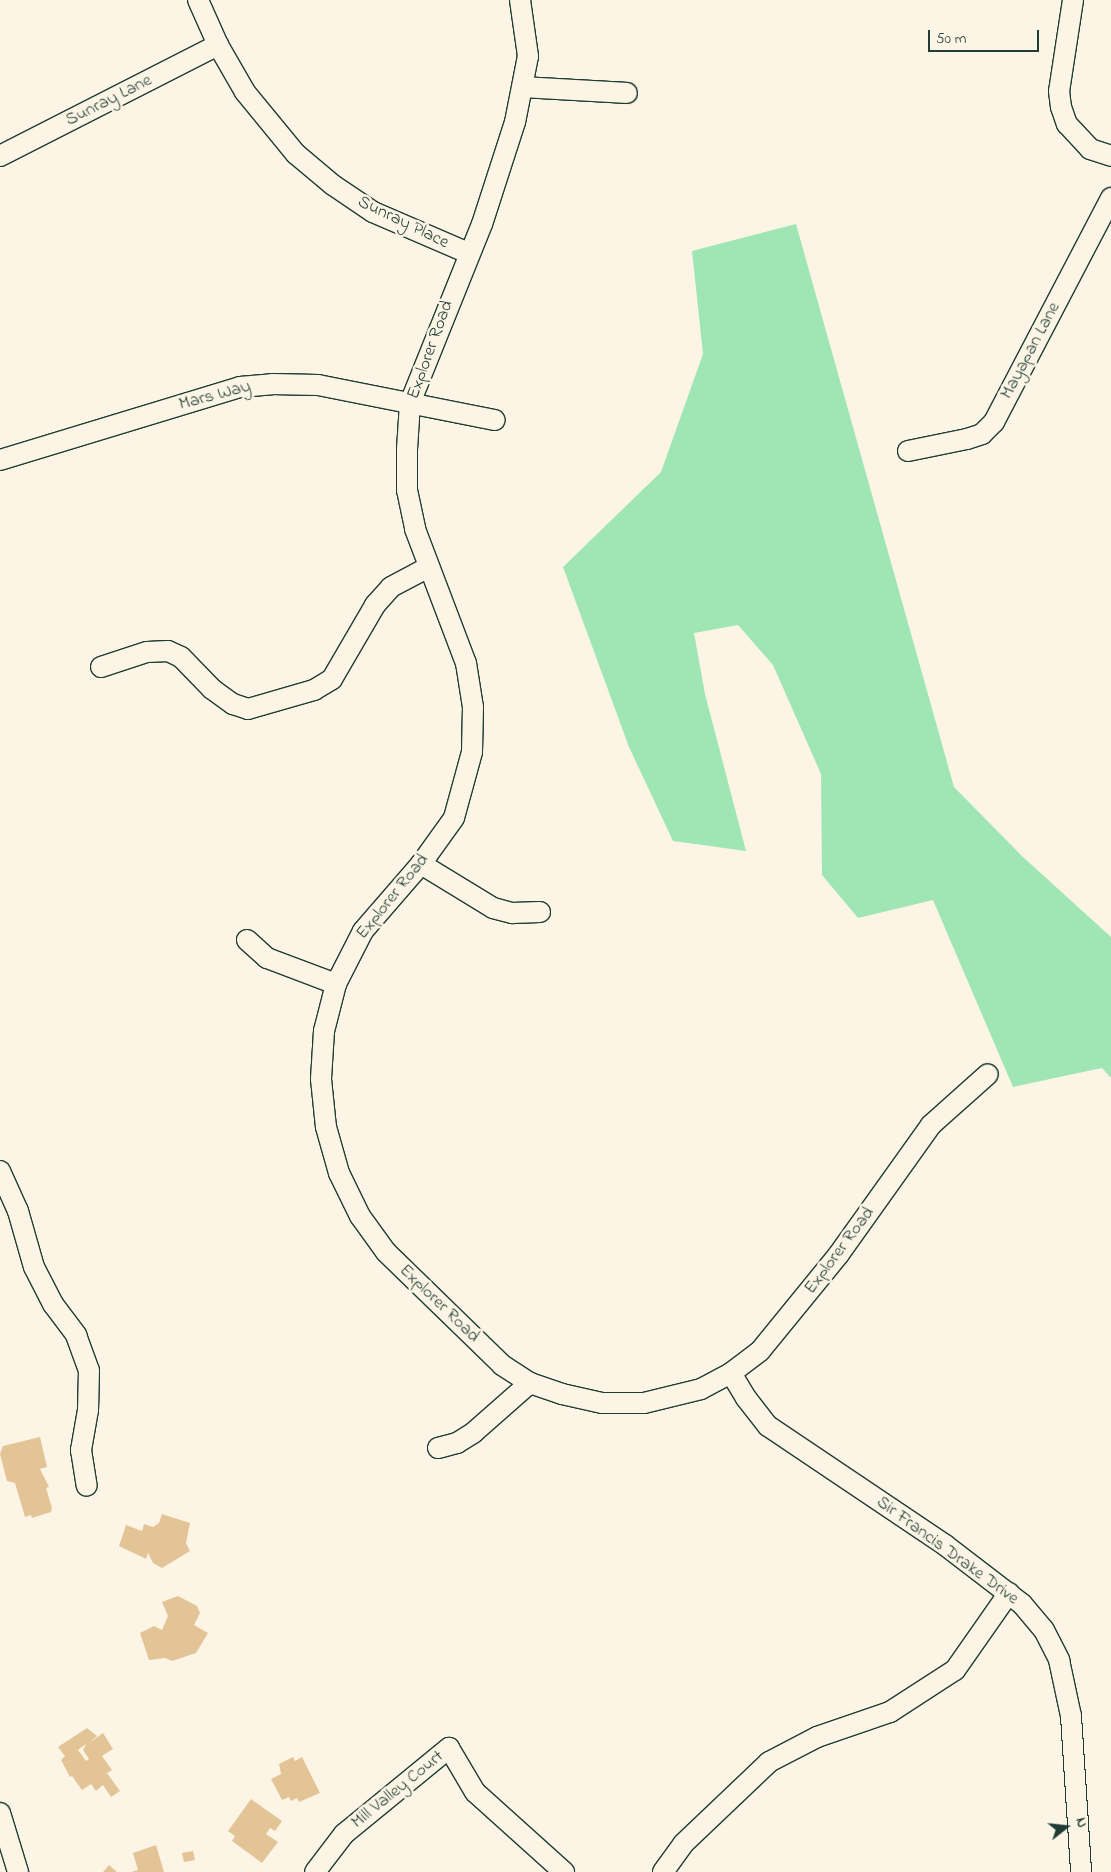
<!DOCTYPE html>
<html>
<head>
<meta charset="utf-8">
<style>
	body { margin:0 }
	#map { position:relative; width:1111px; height:1872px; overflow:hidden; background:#fcf5e5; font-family:"Indie Flower",sans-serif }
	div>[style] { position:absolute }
	.green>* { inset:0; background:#9fe6b4 }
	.building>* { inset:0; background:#e3c496 }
	.roads { filter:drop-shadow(1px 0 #1f3d34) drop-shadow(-1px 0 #1f3d34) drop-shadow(0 1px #1f3d34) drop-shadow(0 -1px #1f3d34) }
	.minor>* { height:20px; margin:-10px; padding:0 10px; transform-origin:10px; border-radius:10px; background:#fcf5e5 }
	span { translate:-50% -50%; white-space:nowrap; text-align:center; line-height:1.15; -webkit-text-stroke:5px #fcf5e5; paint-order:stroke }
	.street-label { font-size:18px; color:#1f3d34 }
	.north { position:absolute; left:1041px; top:1802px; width:50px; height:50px; -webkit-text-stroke:4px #fcf5e5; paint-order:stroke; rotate:74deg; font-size:14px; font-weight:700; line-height:20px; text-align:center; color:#1f3d34 }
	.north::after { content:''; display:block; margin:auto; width:18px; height:22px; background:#1f3d34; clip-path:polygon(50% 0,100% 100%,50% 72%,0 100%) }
	.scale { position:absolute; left:928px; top:30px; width:111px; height:22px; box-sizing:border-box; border:2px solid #1f3d34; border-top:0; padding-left:6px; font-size:15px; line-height:18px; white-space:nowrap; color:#1f3d34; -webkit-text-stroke:4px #fcf5e5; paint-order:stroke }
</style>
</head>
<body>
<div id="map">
	<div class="green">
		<i style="clip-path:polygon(796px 224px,954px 787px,1023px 857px,1111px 937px,1111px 1078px,1102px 1068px,1013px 1087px,933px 900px,858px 918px,822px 875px,821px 774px,773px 665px,738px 625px,694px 633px,705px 694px,746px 851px,673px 841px,629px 747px,563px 567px,661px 472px,703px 354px,692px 251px)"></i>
	</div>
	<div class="building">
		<i style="clip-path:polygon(40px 1437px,47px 1467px,40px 1469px,49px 1487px,46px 1488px,52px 1508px,51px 1512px,32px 1518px,31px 1515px,25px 1517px,15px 1483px,7px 1481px,0 1454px,3px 1446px)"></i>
		<i style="clip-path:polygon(162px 1514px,190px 1523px,186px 1543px,190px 1551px,162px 1568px,153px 1563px,148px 1553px,146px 1559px,119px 1546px,126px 1525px,142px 1531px,144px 1524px,153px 1527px,159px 1523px)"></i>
		<i style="clip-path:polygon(178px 1596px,197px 1606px,200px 1613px,194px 1625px,208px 1633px,196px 1653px,172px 1661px,165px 1658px,149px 1660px,140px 1633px,154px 1626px,162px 1630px,168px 1616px,162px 1602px)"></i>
		<i style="clip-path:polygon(evenodd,87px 1728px,97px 1736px,89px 1743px,103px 1733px,113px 1749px,102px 1756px,112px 1770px,107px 1773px,120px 1791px,111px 1797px,103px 1785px,96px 1791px,91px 1784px,82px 1790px,72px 1776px,70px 1777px,61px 1760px,65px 1756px,58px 1747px,87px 1728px,86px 1744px,83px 1750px,89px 1759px,86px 1761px,78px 1750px,86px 1744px)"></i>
		<i style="clip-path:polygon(293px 1757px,295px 1761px,302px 1757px,320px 1793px,299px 1802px,297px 1798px,291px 1801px,289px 1797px,282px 1800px,271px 1779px,281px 1774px,279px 1764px)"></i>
		<i style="clip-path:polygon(251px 1799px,282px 1821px,275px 1831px,270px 1828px,266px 1834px,278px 1842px,262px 1863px,232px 1841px,235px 1836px,228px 1831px)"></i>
		<i style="clip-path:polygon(156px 1845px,164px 1872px,131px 1872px,138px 1870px,133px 1853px)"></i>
		<i style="clip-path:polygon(193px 1851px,195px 1860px,184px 1862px,182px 1853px)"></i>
		<i style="clip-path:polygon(109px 1865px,117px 1872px,103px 1872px)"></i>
	</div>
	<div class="roads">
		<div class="minor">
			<i style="left:198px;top:0;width:49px;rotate:66deg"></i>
			<i style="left:218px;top:45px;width:54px;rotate:60.1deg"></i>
			<i style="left:245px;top:92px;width:80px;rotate:50.6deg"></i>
			<i style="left:296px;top:154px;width:48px;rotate:40deg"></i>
			<i style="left:333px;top:185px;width:48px;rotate:34deg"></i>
			<i style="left:373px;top:212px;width:103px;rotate:23.3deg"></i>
			<i style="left:520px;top:0;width:57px;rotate:81.9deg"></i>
			<i style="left:528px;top:56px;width:67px;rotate:101.1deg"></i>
			<i style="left:515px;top:122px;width:107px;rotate:107.9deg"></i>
			<i style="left:482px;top:224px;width:193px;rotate:111.9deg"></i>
			<i style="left:410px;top:403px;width:46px;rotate:93.7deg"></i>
			<i style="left:407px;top:449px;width:41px;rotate:90deg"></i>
			<i style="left:407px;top:490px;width:40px;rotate:78deg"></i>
			<i style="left:415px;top:529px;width:143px;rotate:69.2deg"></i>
			<i style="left:466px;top:663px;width:45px;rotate:81deg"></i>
			<i style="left:473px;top:707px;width:45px;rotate:91.3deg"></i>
			<i style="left:472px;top:752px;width:68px;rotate:105.3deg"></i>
			<i style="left:454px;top:818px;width:57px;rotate:125.7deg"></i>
			<i style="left:421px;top:864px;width:89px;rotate:130.9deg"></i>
			<i style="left:363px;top:931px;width:59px;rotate:117deg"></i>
			<i style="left:336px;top:984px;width:49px;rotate:104.3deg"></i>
			<i style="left:324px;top:1031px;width:48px;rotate:93.6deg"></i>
			<i style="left:321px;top:1079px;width:48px;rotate:84.1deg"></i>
			<i style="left:326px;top:1127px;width:48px;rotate:74.2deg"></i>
			<i style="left:339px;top:1173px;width:48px;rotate:64deg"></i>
			<i style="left:360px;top:1216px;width:44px;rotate:54.2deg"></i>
			<i style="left:386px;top:1252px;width:162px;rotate:44.2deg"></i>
			<i style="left:502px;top:1365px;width:33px;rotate:33deg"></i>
			<i style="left:530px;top:1383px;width:34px;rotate:19deg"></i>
			<i style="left:562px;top:1394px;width:41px;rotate:12.7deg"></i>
			<i style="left:602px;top:1403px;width:42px"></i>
			<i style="left:644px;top:1403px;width:59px;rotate:-13.8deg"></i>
			<i style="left:701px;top:1389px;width:34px;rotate:-28deg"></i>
			<i style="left:731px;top:1373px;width:36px;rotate:-37deg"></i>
			<i style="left:760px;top:1351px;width:125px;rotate:-50.8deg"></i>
			<i style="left:839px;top:1254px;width:158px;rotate:-54.5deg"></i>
			<i style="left:931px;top:1125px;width:76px;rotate:-41.8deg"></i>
			<i style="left:1073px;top:0;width:92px;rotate:98.7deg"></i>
			<i style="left:1059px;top:91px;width:16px;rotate:83deg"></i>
			<i style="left:1061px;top:107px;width:18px;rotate:71deg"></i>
			<i style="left:1067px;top:124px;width:34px;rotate:47deg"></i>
			<i style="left:1090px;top:149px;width:22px;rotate:18deg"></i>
			<i style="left:523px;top:87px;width:104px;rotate:3.3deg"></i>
			<i style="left:0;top:156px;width:245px;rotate:-27deg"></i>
			<i style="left:908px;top:451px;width:60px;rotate:-11.5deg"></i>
			<i style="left:967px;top:439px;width:16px;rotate:-18deg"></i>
			<i style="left:982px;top:434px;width:17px;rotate:-45deg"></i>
			<i style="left:994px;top:422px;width:253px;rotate:-62.4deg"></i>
			<i style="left:0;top:460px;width:251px;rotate:-16.9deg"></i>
			<i style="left:240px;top:387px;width:32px;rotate:-5deg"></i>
			<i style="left:272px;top:384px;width:46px;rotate:1.2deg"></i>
			<i style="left:318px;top:385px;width:180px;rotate:11.2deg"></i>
			<i style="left:101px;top:667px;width:48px;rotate:-18.1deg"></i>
			<i style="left:147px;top:652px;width:21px;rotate:-3deg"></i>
			<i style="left:168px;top:651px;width:14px;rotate:25deg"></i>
			<i style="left:181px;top:657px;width:45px;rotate:45.9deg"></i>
			<i style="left:212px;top:689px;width:26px;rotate:36deg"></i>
			<i style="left:233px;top:704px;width:16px;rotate:18deg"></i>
			<i style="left:248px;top:709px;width:69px;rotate:-16.1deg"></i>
			<i style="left:314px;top:690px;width:21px;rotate:-31deg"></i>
			<i style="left:332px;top:679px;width:86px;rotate:-59.8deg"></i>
			<i style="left:375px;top:605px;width:24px;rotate:-48deg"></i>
			<i style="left:391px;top:587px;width:43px;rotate:-27.8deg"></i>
			<i style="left:421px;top:864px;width:84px;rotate:31.4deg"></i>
			<i style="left:493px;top:908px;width:20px;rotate:15deg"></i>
			<i style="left:512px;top:913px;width:28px;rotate:-2deg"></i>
			<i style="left:247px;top:940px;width:27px;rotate:42deg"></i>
			<i style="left:267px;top:958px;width:74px;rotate:20.6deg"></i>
			<i style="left:0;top:1171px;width:44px;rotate:65.8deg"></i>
			<i style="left:18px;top:1211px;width:58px;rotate:74.1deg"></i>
			<i style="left:34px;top:1267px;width:42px;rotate:62.8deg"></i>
			<i style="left:53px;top:1304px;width:39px;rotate:53deg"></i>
			<i style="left:76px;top:1335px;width:37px;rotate:70deg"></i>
			<i style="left:89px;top:1370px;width:40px;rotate:91.4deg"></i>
			<i style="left:88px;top:1410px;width:41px;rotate:99.9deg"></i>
			<i style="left:81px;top:1450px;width:36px;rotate:81deg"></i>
			<i style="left:731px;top:1373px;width:29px;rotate:59deg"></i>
			<i style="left:746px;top:1398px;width:36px;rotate:52deg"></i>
			<i style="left:768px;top:1426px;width:213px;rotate:33.9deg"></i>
			<i style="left:945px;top:1545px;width:97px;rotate:37.5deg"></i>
			<i style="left:1022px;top:1604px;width:34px;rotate:50deg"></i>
			<i style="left:1044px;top:1630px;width:34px;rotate:63deg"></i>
			<i style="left:1059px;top:1660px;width:57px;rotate:77.9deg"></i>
			<i style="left:1071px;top:1716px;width:156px;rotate:86.3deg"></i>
			<i style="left:438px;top:1448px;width:20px;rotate:-15deg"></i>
			<i style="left:457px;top:1443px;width:19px;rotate:-32deg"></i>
			<i style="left:473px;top:1433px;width:76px;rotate:-41.3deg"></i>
			<i style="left:0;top:1813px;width:62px;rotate:73deg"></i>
			<i style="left:315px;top:1872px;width:48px;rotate:-52.7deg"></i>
			<i style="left:344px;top:1834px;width:136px;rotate:-39.3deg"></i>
			<i style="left:449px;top:1748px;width:51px;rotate:59.4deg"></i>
			<i style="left:475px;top:1792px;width:120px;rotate:42deg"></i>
			<i style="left:663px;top:1872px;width:34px;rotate:-54deg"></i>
			<i style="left:683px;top:1844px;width:119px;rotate:-43.6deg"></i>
			<i style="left:769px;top:1762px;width:54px;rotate:-27.5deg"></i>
			<i style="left:817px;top:1737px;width:77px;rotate:-18.9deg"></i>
			<i style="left:890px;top:1712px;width:77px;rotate:-32.9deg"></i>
			<i style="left:955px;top:1670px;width:94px;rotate:-55deg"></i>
		</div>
	</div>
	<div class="street-label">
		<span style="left:109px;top:101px;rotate:-27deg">Sunray Lane</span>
		<span style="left:403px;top:223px;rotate:26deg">Sunray Place</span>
		<span style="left:431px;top:350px;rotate:-70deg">Explorer Road</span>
		<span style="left:1031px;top:351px;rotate:-62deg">Mayapan Lane</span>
		<span style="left:215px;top:396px;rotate:-15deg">Mars Way</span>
		<span style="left:393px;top:897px;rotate:-51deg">Explorer Road</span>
		<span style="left:840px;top:1251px;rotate:-53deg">Explorer Road</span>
		<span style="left:439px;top:1304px;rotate:44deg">Explorer Road</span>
		<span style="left:947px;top:1551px;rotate:36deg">Sir Francis Drake Drive</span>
		<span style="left:398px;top:1790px;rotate:-39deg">Mill Valley Court</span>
	</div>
	<div class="north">N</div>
	<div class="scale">50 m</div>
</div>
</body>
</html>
